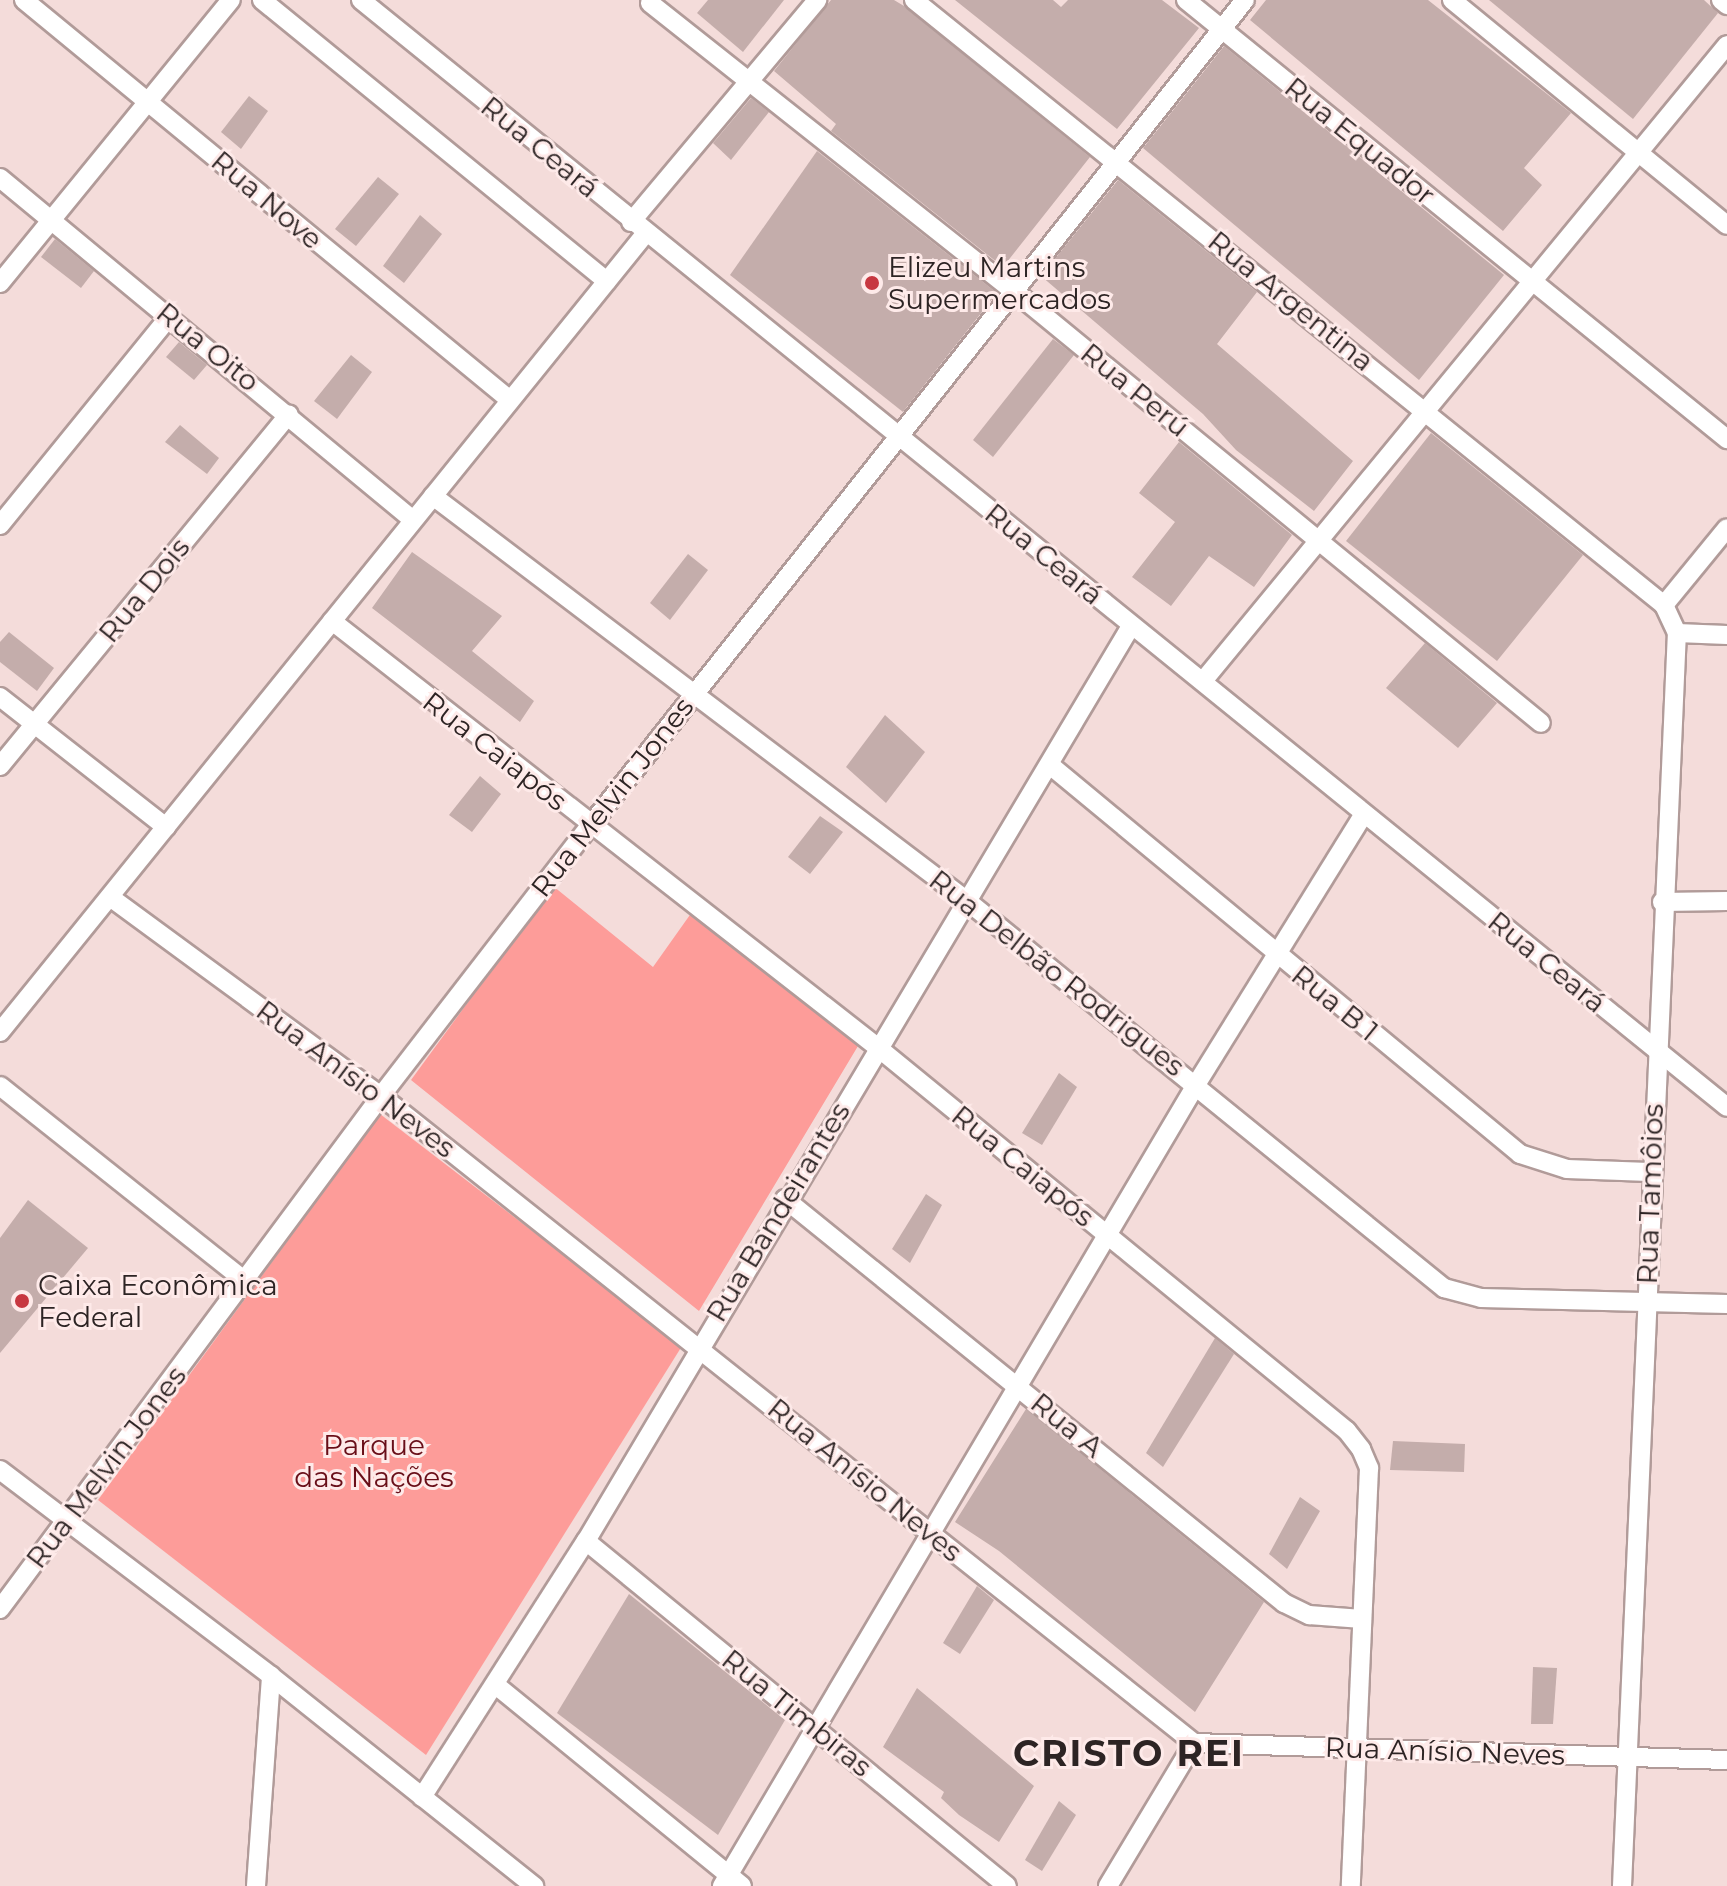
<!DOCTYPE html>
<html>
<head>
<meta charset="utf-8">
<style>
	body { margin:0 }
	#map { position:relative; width:1727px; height:1886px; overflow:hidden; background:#f4dcda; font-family:Montserrat,sans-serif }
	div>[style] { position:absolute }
	.green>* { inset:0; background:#fd9c99 }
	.building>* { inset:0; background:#c4adab }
	.roads { filter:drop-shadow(2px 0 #b19b99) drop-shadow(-2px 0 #b19b99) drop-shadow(0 2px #b19b99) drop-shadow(0 -2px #b19b99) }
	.street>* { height:18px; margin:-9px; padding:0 9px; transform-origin:9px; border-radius:9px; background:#fff }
	.dots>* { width:22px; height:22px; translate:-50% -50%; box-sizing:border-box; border:4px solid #feeae9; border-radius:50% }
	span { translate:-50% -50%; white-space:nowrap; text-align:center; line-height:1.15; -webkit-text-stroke:6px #feeae9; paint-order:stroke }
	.street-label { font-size:28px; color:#2d2424 }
	.poi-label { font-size:28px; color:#2d2424 }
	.left { translate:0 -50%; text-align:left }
	.park-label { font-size:28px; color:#690e18 }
	.district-label { font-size:36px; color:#2d2424; font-weight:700; letter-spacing:2px }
</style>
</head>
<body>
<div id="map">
	<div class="green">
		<i style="clip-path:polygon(553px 886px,653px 967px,692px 912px,858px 1046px,699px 1311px,411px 1080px)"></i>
		<i style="clip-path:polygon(380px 1114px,682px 1346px,426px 1755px,98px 1500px)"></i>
	</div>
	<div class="building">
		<i style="clip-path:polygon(708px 0,784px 0,743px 52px,697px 13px)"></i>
		<i style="clip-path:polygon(831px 0,894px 0,904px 6px,1090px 157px,1003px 267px,831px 131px,836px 124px,774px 71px)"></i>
		<i style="clip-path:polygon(955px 0,1053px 0,1061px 7px,1068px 0,1162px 0,1199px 28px,1117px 129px)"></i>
		<i style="clip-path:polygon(1266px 0,1428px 0,1571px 113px,1524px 168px,1542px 185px,1503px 231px,1250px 20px)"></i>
		<i style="clip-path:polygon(1489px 0,1704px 0,1718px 13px,1633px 119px)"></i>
		<i style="clip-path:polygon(1224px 46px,1504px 275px,1419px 380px,1143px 148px)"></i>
		<i style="clip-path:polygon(249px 96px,268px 111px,241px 149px,221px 132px)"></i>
		<i style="clip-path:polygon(751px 98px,769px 112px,731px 160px,713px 143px)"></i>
		<i style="clip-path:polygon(817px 151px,997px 293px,903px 412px,730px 275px)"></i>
		<i style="clip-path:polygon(378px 177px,399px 194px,356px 246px,335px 229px)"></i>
		<i style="clip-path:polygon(1118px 180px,1257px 292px,1217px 344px,1353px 461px,1314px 511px,1236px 450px,1203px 414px,1041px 276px)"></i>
		<i style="clip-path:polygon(420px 215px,442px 234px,404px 283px,383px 266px)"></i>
		<i style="clip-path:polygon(55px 239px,94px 271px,81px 288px,41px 257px)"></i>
		<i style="clip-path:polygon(1053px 339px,1074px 355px,993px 457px,973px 440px)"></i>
		<i style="clip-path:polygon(179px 342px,207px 365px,194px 380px,166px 357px)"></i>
		<i style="clip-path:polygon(351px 355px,372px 372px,337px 419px,314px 401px)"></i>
		<i style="clip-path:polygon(180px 425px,219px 458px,207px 474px,165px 442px)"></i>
		<i style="clip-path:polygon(1431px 433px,1583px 555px,1497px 661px,1346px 541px)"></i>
		<i style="clip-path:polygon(1179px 442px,1292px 535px,1254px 587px,1209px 556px,1171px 606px,1132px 577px,1175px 522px,1139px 493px)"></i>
		<i style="clip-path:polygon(412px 552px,502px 616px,472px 651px,534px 701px,520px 722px,372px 608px)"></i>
		<i style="clip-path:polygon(688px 554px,708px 570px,670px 620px,650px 603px)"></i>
		<i style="clip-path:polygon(9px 632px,54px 668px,37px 691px,0 662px,0 642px)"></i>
		<i style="clip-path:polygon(1425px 643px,1497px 703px,1458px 748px,1386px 688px)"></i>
		<i style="clip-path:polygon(885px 715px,925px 752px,886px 803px,846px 767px)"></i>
		<i style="clip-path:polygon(480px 776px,501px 794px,472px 832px,449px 815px)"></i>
		<i style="clip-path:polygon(820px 816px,843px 832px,810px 874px,788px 857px)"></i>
		<i style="clip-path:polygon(1059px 1073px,1077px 1087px,1042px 1145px,1022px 1133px)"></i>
		<i style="clip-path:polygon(926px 1194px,942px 1205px,910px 1263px,892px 1249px)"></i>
		<i style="clip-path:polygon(28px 1200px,88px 1248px,0 1353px,0 1238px)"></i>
		<i style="clip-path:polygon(1215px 1338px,1234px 1354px,1163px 1467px,1146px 1453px)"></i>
		<i style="clip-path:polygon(1026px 1409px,1264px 1602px,1195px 1712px,999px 1551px,955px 1522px)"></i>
		<i style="clip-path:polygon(1393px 1441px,1465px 1444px,1464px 1472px,1390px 1470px)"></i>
		<i style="clip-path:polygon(1300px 1497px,1320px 1511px,1287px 1569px,1269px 1554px)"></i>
		<i style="clip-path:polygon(977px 1586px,994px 1600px,960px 1654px,943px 1643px)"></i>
		<i style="clip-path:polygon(629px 1594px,785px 1720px,718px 1835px,557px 1713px)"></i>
		<i style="clip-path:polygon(1533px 1667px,1557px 1668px,1553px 1724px,1531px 1724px)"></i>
		<i style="clip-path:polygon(917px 1688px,1034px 1786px,999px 1842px,959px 1815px,941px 1798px,944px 1792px,883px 1747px)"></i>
		<i style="clip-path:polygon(1059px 1801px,1076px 1815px,1042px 1871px,1025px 1860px)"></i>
	</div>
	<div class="roads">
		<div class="street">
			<i style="left:24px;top:0;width:629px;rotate:39.46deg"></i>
			<i style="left:262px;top:0;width:445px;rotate:39.2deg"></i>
			<i style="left:361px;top:0;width:1758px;rotate:39.02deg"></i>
			<i style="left:914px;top:0;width:964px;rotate:38.89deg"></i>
			<i style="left:1186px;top:0;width:697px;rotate:39.06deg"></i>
			<i style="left:1452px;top:0;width:355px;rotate:39.3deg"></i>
			<i style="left:1721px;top:0;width:8px;rotate:40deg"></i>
			<i style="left:650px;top:3px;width:464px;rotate:38.4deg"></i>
			<i style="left:1014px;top:291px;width:681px;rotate:39.34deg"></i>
			<i style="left:0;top:178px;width:536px;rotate:39.63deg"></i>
			<i style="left:631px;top:222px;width:290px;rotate:-50deg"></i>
			<i style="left:0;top:283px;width:365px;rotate:-50.8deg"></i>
			<i style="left:433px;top:496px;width:669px;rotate:37.16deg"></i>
			<i style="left:966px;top:900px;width:616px;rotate:39.07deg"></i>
			<i style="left:1444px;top:1288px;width:38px;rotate:15deg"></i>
			<i style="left:1481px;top:1298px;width:246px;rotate:1.4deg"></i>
			<i style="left:0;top:525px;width:269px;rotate:-50.9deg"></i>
			<i style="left:332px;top:621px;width:690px;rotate:38deg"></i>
			<i style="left:876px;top:1046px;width:608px;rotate:39.26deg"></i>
			<i style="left:1347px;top:1431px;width:23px;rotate:52deg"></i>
			<i style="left:1361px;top:1449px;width:21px;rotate:67deg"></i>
			<i style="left:1369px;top:1468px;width:418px;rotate:92.5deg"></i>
			<i style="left:1677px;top:633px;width:50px;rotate:2.3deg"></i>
			<i style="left:1203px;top:681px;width:824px;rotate:-50.51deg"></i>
			<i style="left:0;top:697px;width:211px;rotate:38.1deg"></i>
			<i style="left:1050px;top:765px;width:610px;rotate:39.61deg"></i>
			<i style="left:1520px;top:1154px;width:49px;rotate:17.7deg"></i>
			<i style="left:1567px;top:1169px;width:82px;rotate:2.1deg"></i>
			<i style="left:0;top:766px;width:455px;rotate:-50.6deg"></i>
			<i style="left:110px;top:897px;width:336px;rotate:36.3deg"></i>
			<i style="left:381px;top:1096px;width:1039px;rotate:38.51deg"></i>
			<i style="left:1194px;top:1743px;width:533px;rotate:1.83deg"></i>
			<i style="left:1662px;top:902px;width:65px;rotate:-0.9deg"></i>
			<i style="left:0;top:1032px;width:1026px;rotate:-51.05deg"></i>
			<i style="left:0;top:1086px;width:313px;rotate:38.5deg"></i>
			<i style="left:785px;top:1199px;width:642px;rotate:38.99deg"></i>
			<i style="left:1284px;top:1603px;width:28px;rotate:26deg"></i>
			<i style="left:1309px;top:1615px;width:53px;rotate:4.3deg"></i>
			<i style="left:0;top:1470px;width:340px;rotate:37.2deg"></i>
			<i style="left:271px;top:1676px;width:337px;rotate:38.6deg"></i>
			<i style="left:586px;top:1541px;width:544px;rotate:39.33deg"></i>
			<i style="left:0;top:1609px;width:639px;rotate:-53.4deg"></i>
			<i style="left:381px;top:1096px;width:341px;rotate:-52.3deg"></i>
			<i style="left:590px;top:826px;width:1054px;rotate:-51.59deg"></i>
			<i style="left:497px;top:1686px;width:316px;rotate:39.2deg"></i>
			<i style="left:422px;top:1797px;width:304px;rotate:-57.4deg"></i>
			<i style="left:586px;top:1541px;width:1065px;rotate:-59.22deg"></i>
			<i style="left:256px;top:1886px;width:211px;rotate:-85.9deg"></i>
			<i style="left:722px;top:1886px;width:933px;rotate:-59.39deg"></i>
			<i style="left:1197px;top:1083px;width:315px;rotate:-58.2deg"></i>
			<i style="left:1108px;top:1886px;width:167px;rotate:-59deg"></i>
			<i style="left:1622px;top:1886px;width:1254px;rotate:-87.49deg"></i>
			<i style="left:1677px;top:633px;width:31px;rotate:-115deg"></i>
			<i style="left:1664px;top:605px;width:99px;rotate:-50.7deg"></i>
		</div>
	</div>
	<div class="dots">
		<i style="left:872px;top:283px;background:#c73740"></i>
		<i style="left:22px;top:1301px;background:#c73740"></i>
	</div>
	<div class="street-label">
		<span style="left:1360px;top:141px;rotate:39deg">Rua Equador</span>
		<span style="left:540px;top:147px;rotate:39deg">Rua Ceará</span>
		<span style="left:267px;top:200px;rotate:40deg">Rua Nove</span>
		<span style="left:1291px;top:301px;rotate:39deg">Rua Argentina</span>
		<span style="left:208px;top:347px;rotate:39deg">Rua Oito</span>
		<span style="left:1135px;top:390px;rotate:39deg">Rua Perú</span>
		<span style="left:1044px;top:554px;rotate:39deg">Rua Ceará</span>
		<span style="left:144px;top:590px;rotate:-51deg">Rua Dois</span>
		<span style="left:495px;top:751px;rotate:38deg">Rua Caiapós</span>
		<span style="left:612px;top:797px;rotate:-52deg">Rua Melvin Jones</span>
		<span style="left:1547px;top:962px;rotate:39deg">Rua Ceará</span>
		<span style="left:1057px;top:973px;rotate:38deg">Rua Delbão Rodrigues</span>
		<span style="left:1335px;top:1003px;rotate:39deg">Rua B 1</span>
		<span style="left:356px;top:1079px;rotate:37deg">Rua Anísio Neves</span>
		<span style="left:1023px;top:1166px;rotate:39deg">Rua Caiapós</span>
		<span style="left:1650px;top:1194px;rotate:-88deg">Rua Tamôios</span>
		<span style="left:778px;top:1212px;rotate:-59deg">Rua Bandeirantes</span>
		<span style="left:1067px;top:1425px;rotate:39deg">Rua A</span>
		<span style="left:106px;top:1467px;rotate:-53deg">Rua Melvin Jones</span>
		<span style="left:865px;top:1480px;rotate:39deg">Rua Anísio Neves</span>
		<span style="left:797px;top:1713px;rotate:39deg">Rua Timbiras</span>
		<span style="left:1445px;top:1751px;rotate:2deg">Rua Anísio Neves</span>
	</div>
	<div class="poi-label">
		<span class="left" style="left:888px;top:283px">Elizeu Martins<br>Supermercados</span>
		<span class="left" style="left:38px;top:1301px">Caixa Econômica<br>Federal</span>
	</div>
	<div class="park-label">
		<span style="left:374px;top:1461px">Parque<br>das Nações</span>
	</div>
	<div class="district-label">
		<span style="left:1129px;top:1754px">CRISTO REI</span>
	</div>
</div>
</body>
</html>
